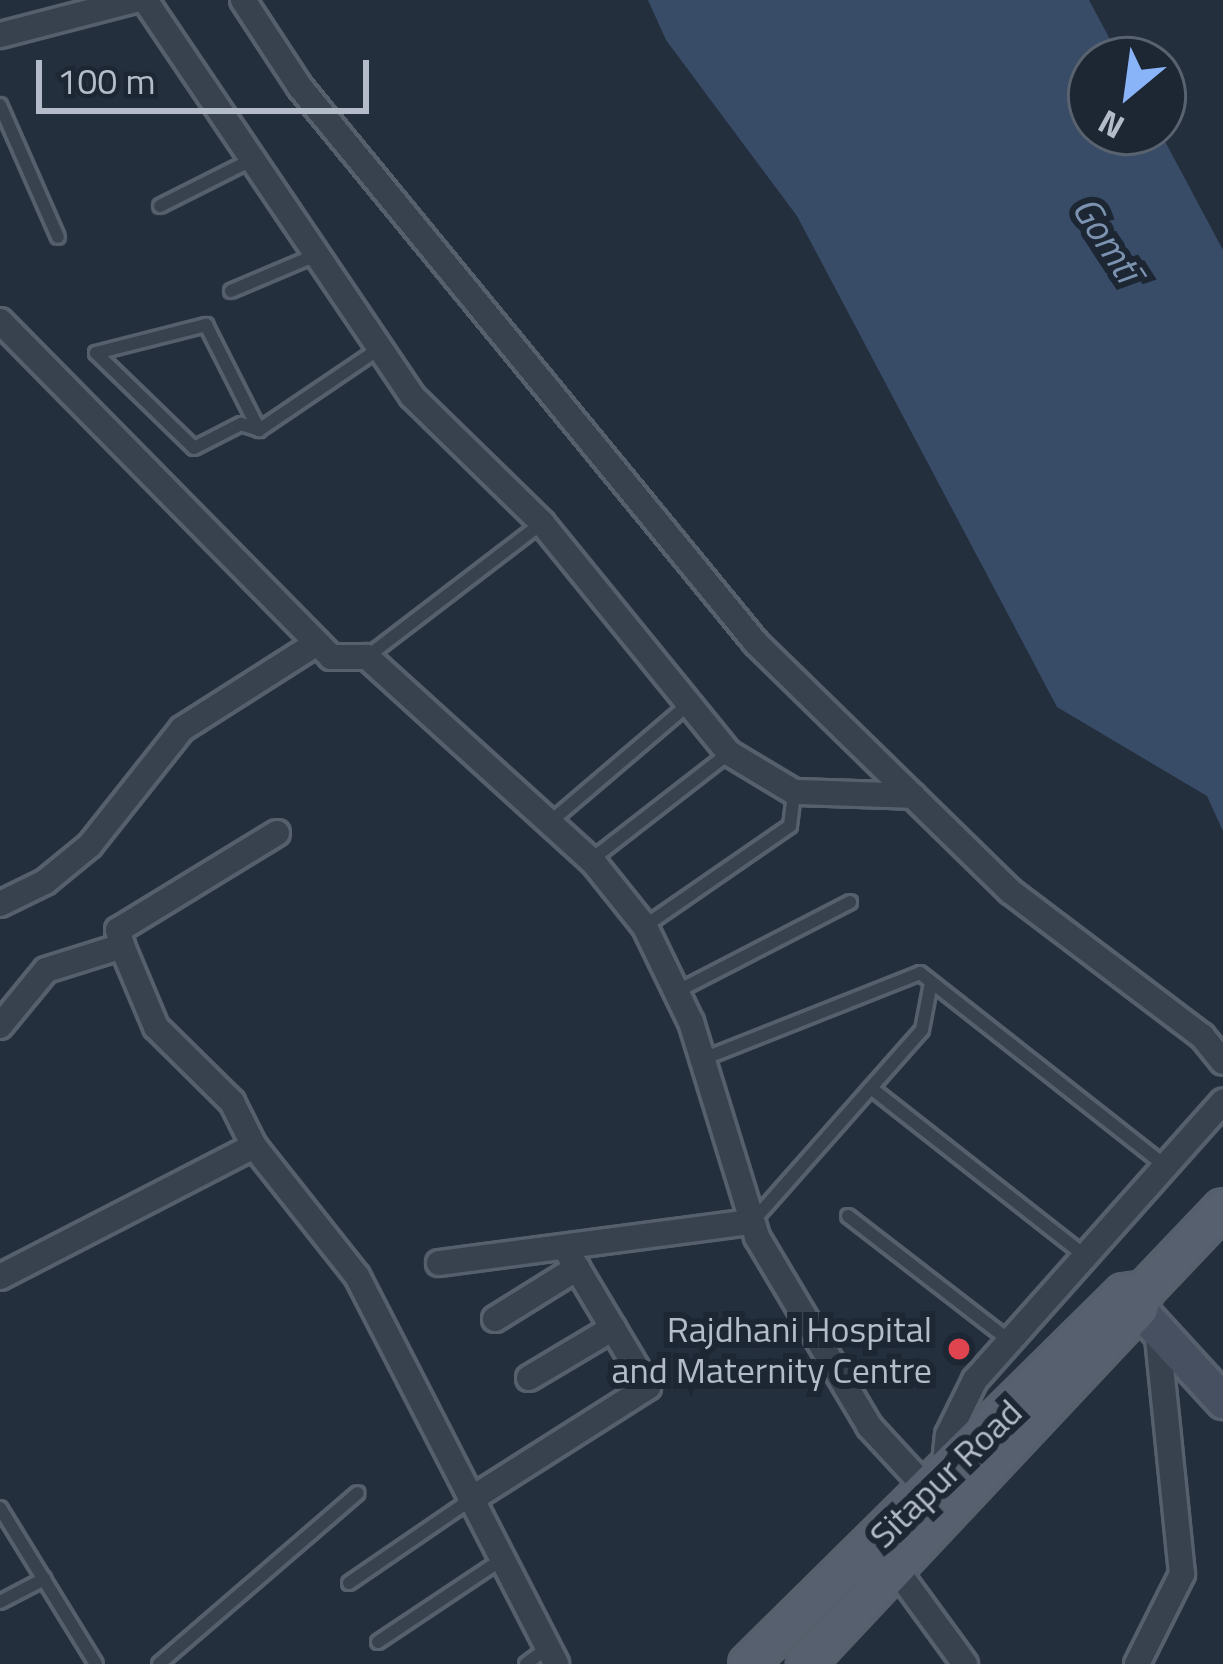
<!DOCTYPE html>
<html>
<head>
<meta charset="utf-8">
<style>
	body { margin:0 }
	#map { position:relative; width:1223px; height:1664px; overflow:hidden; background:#242f3e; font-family:"Titillium Web",sans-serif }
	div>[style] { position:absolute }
	.water>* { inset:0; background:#394c67 }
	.roads { filter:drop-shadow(3px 0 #565f6c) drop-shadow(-3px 0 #565f6c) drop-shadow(0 3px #565f6c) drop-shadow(0 -3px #565f6c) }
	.service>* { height:12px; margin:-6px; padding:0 6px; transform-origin:6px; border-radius:6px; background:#38414e }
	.minor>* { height:24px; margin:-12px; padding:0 12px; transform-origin:12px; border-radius:12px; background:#38414e }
	.secondary>* { height:33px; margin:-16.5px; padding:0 16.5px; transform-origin:16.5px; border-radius:16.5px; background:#465061 }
	.primary>* { height:36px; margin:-18px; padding:0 18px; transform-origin:18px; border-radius:18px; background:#56606e }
	.dots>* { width:33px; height:33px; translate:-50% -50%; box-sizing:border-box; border:6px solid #1d2633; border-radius:50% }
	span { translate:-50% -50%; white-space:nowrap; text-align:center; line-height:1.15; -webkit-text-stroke:12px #1d2633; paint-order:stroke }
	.poi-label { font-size:36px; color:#b4bcc9 }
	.right { translate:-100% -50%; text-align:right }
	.street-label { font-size:36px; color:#b4bcc9 }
	.water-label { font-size:39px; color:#7c92b1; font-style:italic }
	.north { position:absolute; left:1067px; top:36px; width:120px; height:120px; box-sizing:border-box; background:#1d2633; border:3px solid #59626f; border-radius:50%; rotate:209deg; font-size:33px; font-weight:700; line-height:48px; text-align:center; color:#b4bcc9 }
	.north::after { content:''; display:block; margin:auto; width:42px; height:54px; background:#8ab4f8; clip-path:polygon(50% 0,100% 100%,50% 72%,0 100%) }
	.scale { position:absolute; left:36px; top:60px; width:333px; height:54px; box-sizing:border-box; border:6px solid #b4bcc9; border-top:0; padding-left:15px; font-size:36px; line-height:42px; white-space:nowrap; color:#b4bcc9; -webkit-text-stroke:9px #1d2633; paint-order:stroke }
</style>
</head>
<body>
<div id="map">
	<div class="water">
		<i style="clip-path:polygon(648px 0,1089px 0,1121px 60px,1091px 60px,1091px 132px,1160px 132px,1223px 250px,1223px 831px,1207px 796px,1057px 707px,797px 216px,666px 40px)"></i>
	</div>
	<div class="roads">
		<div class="service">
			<i style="left:0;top:105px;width:144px;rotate:66.3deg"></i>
			<i style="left:160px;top:206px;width:102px;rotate:-26.8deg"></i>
			<i style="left:231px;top:291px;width:92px;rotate:-23deg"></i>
			<i style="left:96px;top:353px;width:136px;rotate:44.1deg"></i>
			<i style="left:194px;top:448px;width:53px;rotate:-27.1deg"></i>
			<i style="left:241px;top:424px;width:19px;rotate:18deg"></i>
			<i style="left:259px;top:430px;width:146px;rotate:-34.1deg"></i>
			<i style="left:96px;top:353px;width:114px;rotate:-14.3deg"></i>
			<i style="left:206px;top:325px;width:118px;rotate:63.2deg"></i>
			<i style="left:368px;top:656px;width:219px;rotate:-37.4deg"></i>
			<i style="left:549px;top:823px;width:184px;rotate:-40.4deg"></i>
			<i style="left:591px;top:860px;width:175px;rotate:-37.8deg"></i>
			<i style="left:645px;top:926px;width:176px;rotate:-34.6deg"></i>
			<i style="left:790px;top:826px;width:34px;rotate:-83deg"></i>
			<i style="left:676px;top:992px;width:196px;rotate:-27.3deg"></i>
			<i style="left:703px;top:1059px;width:233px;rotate:-21.6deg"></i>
			<i style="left:920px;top:973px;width:309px;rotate:38.2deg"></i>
			<i style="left:871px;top:1088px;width:271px;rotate:38.1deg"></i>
			<i style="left:848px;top:1216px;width:205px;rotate:37.7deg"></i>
			<i style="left:753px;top:1221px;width:255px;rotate:-48.5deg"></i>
			<i style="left:922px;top:1030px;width:48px;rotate:-79.2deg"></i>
			<i style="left:0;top:1508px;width:183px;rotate:58.4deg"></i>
			<i style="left:349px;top:1583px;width:147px;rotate:-34.4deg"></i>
			<i style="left:0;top:1602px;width:50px;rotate:-27.6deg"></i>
			<i style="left:378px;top:1642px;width:148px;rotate:-33.7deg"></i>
			<i style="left:159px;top:1664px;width:262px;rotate:-40.7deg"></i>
			<i style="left:526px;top:1664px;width:26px;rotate:-37deg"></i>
		</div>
		<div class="minor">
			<i style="left:145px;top:0;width:478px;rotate:56deg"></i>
			<i style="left:412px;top:396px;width:182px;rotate:44.3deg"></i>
			<i style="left:542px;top:523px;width:296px;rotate:50.9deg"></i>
			<i style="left:729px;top:753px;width:76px;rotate:31deg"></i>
			<i style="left:794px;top:792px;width:119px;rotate:1.9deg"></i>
			<i style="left:243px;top:0;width:104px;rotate:56.8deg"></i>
			<i style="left:300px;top:87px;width:719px;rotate:50.64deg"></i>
			<i style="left:756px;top:643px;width:355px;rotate:44.3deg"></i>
			<i style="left:1010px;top:891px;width:241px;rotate:37.1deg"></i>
			<i style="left:1202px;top:1036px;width:33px;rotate:51deg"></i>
			<i style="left:0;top:35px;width:139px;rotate:-14.5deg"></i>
			<i style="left:0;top:321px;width:472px;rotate:45.4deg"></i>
			<i style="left:331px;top:657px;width:36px"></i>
			<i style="left:367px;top:657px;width:307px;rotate:42.2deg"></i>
			<i style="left:594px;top:863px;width:82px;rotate:51.4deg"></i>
			<i style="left:645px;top:927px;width:106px;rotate:64.2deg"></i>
			<i style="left:691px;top:1022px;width:225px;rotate:72.9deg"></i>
			<i style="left:757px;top:1237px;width:220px;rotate:59.3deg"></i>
			<i style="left:869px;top:1426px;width:88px;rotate:47.3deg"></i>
			<i style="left:277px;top:833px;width:186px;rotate:148.6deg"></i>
			<i style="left:118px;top:930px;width:16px;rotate:76deg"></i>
			<i style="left:122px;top:946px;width:88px;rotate:67.2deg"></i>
			<i style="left:156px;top:1027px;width:107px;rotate:44.6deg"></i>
			<i style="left:232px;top:1102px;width:49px;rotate:63.4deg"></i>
			<i style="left:254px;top:1146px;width:166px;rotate:51.6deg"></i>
			<i style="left:357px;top:1276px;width:436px;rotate:62.8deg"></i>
			<i style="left:0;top:904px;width:50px;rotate:-26.1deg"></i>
			<i style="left:45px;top:882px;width:58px;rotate:-39.4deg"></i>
			<i style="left:90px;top:845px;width:148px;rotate:-51.6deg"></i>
			<i style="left:182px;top:729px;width:160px;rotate:-32.5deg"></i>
			<i style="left:0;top:1026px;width:72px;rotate:-50.6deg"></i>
			<i style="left:46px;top:970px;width:80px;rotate:-17.5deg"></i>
			<i style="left:439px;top:1263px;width:316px;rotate:-7.5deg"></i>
			<i style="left:0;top:1277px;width:286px;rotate:-27.3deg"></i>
			<i style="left:495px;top:1319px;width:97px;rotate:-31.9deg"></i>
			<i style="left:529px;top:1378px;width:98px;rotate:-30.8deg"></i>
			<i style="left:944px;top:1472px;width:37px;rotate:-84deg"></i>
			<i style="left:948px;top:1435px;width:61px;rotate:-63.9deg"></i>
			<i style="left:975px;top:1380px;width:373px;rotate:-48.3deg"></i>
			<i style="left:470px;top:1500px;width:211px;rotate:-32.4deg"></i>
			<i style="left:648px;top:1387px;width:158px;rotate:-120.8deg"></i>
			<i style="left:895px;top:1568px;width:119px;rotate:53.9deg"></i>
			<i style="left:1137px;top:1664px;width:101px;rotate:-63.4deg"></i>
			<i style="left:1182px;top:1574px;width:249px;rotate:-95.8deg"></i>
		</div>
		<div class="secondary">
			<i style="left:1124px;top:1293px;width:147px;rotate:47.5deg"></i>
		</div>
		<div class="primary">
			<i style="left:1145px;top:1290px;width:113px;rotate:-46.4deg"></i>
			<i style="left:748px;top:1664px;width:528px;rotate:-44.62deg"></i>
			<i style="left:1124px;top:1293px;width:21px;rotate:-8deg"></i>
			<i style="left:1145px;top:1290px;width:20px;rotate:108deg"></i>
			<i style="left:1139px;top:1309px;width:487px;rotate:133.2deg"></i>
		</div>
	</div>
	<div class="dots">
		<i style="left:959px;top:1349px;background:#e0444e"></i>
	</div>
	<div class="poi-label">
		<span class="right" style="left:932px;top:1349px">Rajdhani Hospital<br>and Maternity Centre</span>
	</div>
	<div class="street-label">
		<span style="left:945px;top:1473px;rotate:-44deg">Sitapur Road</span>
	</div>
	<div class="water-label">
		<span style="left:1107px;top:239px;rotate:57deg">Gomtī</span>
	</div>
	<div class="north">N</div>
	<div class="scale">100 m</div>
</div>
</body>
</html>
